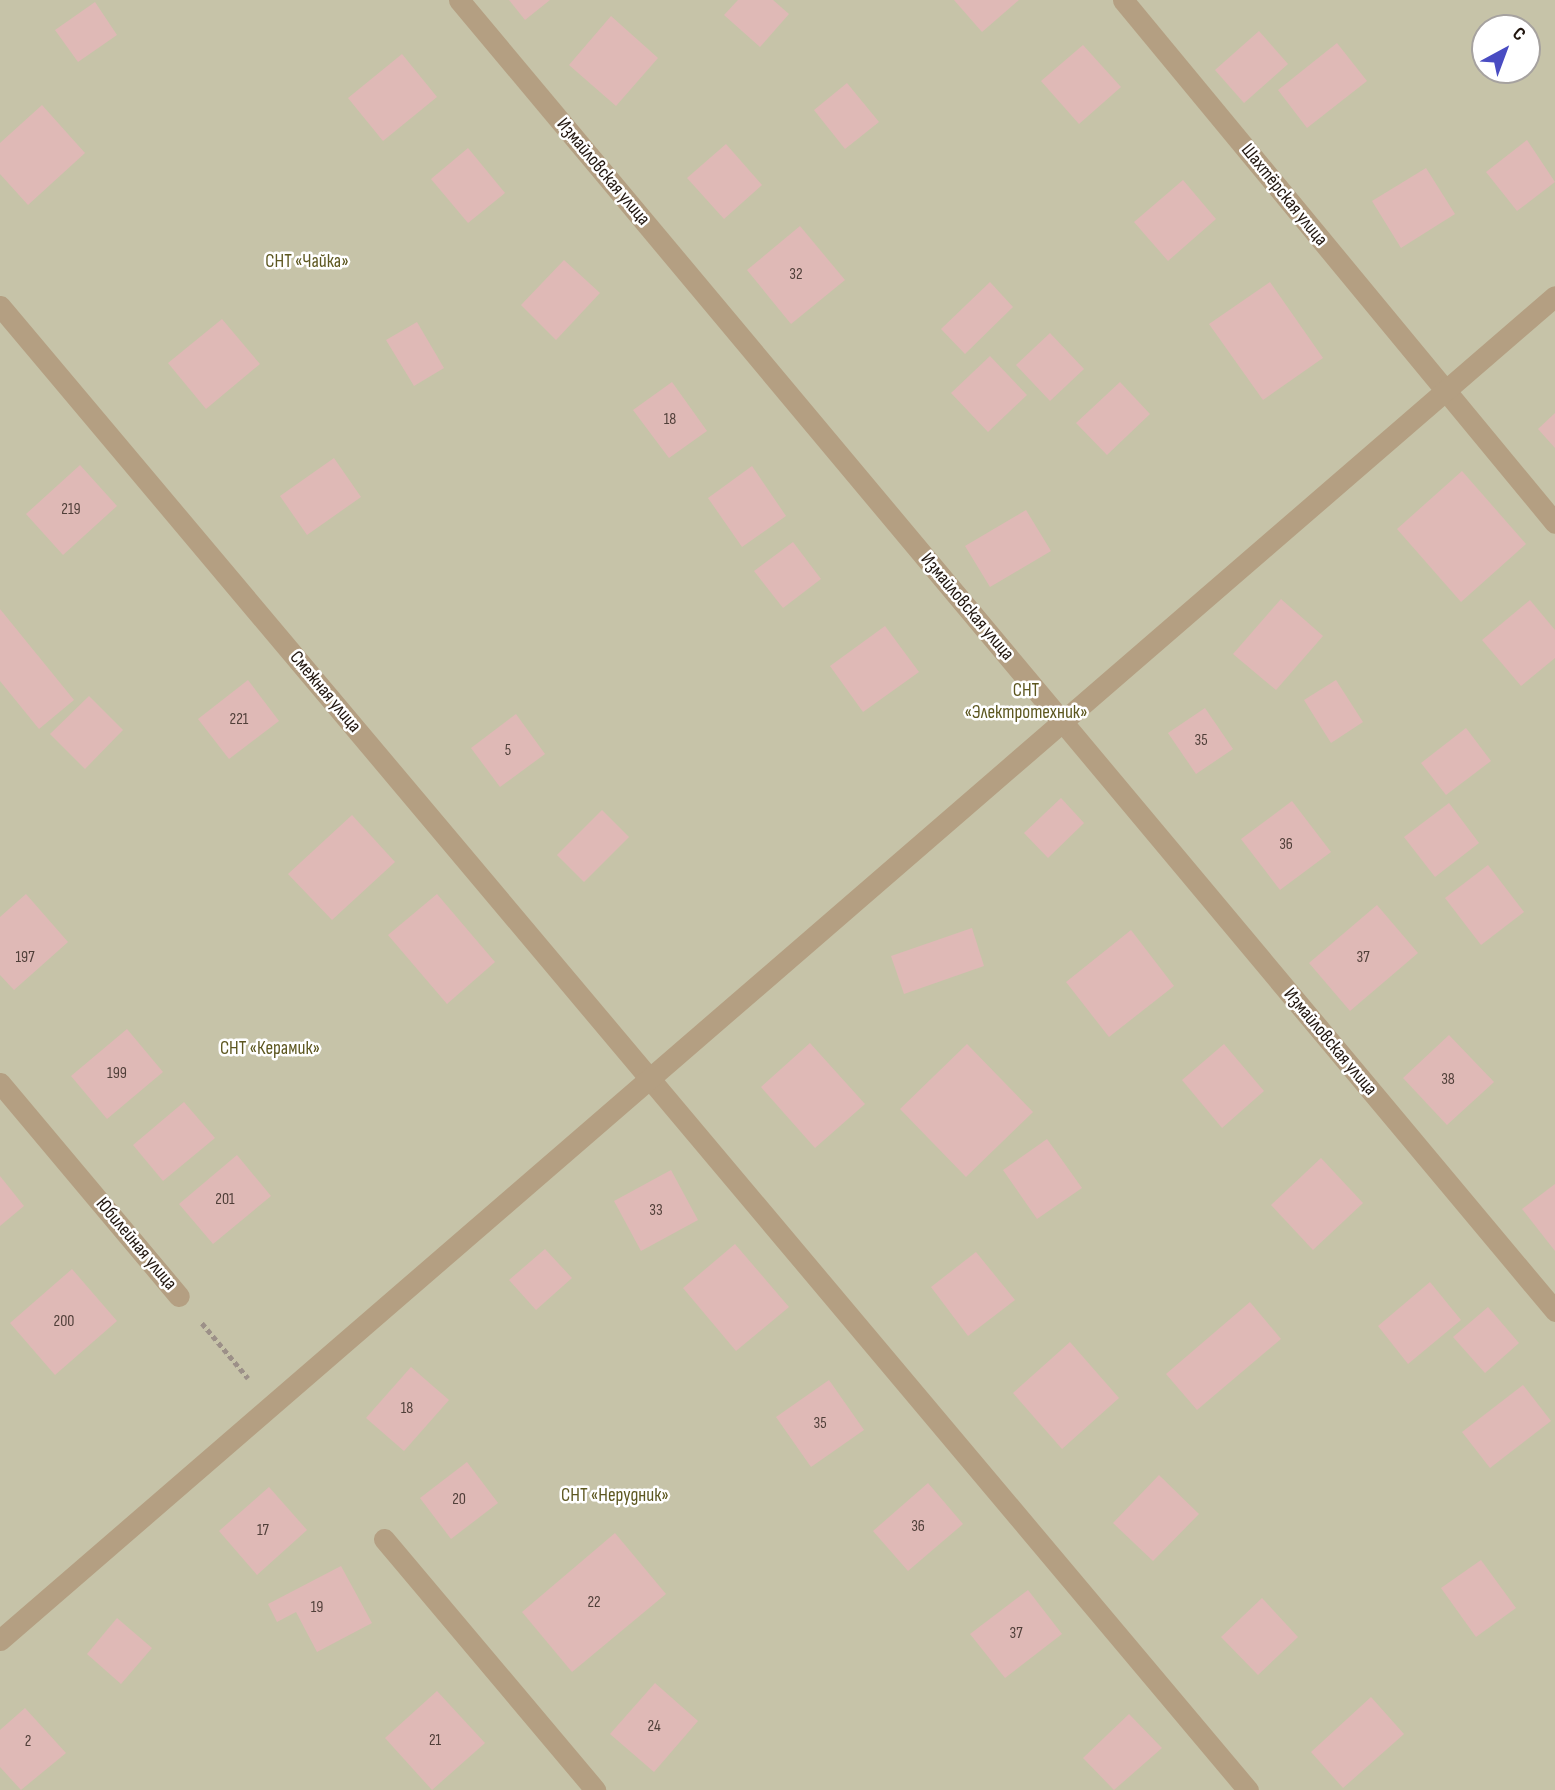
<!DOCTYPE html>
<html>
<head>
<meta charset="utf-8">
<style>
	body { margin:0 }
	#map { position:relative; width:1555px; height:1790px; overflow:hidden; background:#fef0e8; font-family:"Sofia Sans Condensed",sans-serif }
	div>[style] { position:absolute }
	.green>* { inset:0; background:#c6c3a8 }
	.building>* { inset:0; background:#dfb9b6 }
	.path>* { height:4.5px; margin-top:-2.25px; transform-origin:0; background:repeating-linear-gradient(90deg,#9c9088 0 5px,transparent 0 8.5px) }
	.minor>* { height:21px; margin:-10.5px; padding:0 10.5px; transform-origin:10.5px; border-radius:10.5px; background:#b49f82 }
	span { translate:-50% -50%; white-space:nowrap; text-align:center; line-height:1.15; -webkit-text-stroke:5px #fff; paint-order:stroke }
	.number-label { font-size:16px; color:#503f39 }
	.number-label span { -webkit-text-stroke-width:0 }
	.street-label { font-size:19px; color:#21160f }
	.park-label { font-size:19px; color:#5d5720 }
	.north { position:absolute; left:1471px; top:14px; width:70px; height:70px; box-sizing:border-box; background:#fff; border:2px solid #a6a29f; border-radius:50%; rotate:41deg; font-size:19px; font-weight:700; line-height:28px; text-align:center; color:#21160f }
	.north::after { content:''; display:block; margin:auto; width:24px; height:32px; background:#494cc2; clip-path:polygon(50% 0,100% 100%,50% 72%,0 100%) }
</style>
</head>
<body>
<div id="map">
	<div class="green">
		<i style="clip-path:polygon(evenodd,0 0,1555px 0,1555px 1790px,0 1790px,0 0,1485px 28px,1527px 28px,1527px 70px,1485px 70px,1485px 28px)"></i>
	</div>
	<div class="building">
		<i style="clip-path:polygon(509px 0,550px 0,525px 20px)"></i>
		<i style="clip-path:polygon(738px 0,773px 0,789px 14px,760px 47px,724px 15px)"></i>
		<i style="clip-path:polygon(954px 0,1019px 0,982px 32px)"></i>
		<i style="clip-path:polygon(95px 2px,117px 35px,78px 62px,55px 30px)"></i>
		<i style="clip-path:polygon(611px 16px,658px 58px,616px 106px,569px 65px)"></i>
		<i style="clip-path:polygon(1259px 31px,1288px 64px,1244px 103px,1215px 70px)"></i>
		<i style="clip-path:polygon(1337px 43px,1367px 81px,1307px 128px,1278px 90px)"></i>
		<i style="clip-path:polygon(1083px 45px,1121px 87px,1079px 124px,1041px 81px)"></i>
		<i style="clip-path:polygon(402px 54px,437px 97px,383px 141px,348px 98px)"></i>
		<i style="clip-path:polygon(847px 83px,879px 122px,845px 149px,814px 110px)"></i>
		<i style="clip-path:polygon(42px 105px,85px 153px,28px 205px,0 174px,0 143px)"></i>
		<i style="clip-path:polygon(1527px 140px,1555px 182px,1517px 211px,1486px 172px)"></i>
		<i style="clip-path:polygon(726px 144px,762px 185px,724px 219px,687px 178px)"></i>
		<i style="clip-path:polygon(468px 148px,505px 193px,468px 223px,431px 179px)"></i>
		<i style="clip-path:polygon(1426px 168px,1455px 214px,1401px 248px,1372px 201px)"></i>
		<i style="clip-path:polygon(1183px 180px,1216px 219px,1168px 261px,1134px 222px)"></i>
		<i style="clip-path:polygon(800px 226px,845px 280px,791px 324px,747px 270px)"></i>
		<i style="clip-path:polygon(564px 260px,600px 293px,556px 340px,521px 305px)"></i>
		<i style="clip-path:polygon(990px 282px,1013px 307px,965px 354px,941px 329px)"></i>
		<i style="clip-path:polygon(1270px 282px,1323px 358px,1263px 400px,1209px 324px)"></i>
		<i style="clip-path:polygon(222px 319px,260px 364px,206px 409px,168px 363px)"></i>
		<i style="clip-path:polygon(417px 322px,444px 368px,414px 386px,386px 340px)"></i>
		<i style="clip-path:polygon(1050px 333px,1084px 369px,1050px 401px,1016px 365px)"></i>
		<i style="clip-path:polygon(990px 356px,1027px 395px,988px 432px,951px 393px)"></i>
		<i style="clip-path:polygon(672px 382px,707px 431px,669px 458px,633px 410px)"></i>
		<i style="clip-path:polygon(1120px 382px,1150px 414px,1107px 455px,1076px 423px)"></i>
		<i style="clip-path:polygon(1555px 413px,1555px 448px,1538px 429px)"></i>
		<i style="clip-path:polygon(334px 458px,361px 497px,307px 535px,280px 496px)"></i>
		<i style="clip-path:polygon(80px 465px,117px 506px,63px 555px,26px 514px)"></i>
		<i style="clip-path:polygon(752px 466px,786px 516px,742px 547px,708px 498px)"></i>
		<i style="clip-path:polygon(1462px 471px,1526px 544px,1461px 602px,1397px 529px)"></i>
		<i style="clip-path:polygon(1026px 510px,1051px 551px,990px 587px,965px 546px)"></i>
		<i style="clip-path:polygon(793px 542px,821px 579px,783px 608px,754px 571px)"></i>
		<i style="clip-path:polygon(1281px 599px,1323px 636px,1276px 690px,1233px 654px)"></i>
		<i style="clip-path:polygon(1530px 600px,1555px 630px,1555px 658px,1521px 686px,1482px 640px)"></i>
		<i style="clip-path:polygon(0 609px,74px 700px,39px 729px,0 681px)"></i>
		<i style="clip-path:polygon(885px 626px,919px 672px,863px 712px,830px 666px)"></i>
		<i style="clip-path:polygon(248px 680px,279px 721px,229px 759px,198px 719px)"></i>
		<i style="clip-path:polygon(1336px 680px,1363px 722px,1331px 743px,1304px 700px)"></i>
		<i style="clip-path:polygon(89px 696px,123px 730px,85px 769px,50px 734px)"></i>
		<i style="clip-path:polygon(1205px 708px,1233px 749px,1196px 774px,1168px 733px)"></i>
		<i style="clip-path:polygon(516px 714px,545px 754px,500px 787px,471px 748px)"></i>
		<i style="clip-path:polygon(1466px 728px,1491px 761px,1446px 795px,1421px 763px)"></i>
		<i style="clip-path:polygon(1061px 798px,1084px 823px,1048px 858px,1024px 833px)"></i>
		<i style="clip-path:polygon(1292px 801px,1331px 852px,1280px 890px,1241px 839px)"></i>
		<i style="clip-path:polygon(1449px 803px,1479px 843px,1435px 877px,1404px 837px)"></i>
		<i style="clip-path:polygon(602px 810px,629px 837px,584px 882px,557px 855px)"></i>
		<i style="clip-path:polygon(352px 815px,395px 862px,332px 920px,288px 874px)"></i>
		<i style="clip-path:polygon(1488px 865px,1524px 912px,1481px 945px,1445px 898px)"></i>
		<i style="clip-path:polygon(26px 894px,68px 942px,14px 990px,0 975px,0 917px)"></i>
		<i style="clip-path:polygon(437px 894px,495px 962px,447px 1004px,388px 935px)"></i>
		<i style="clip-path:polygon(1377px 905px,1418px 953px,1350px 1011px,1309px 963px)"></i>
		<i style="clip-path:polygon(972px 928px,984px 966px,904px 994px,891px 956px)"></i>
		<i style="clip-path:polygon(1131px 930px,1174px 986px,1109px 1037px,1066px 982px)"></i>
		<i style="clip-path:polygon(127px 1029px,163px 1072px,107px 1119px,71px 1076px)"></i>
		<i style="clip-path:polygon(1449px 1035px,1494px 1082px,1447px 1125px,1403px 1078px)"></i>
		<i style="clip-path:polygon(810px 1043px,865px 1104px,815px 1148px,761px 1087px)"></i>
		<i style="clip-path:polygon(967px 1044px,1033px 1112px,966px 1177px,900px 1109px)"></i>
		<i style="clip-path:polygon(1224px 1044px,1264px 1091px,1222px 1128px,1182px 1080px)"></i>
		<i style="clip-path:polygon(184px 1102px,215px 1138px,163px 1181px,133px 1145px)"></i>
		<i style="clip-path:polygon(1047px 1139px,1082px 1188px,1037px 1219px,1003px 1170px)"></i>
		<i style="clip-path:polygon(237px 1155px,271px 1196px,213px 1244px,179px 1204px)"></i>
		<i style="clip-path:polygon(1321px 1158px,1363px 1203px,1313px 1250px,1271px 1205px)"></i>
		<i style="clip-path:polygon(671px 1170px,698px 1220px,641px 1251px,614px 1201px)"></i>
		<i style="clip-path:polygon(0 1176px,24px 1206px,0 1226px)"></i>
		<i style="clip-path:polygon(1555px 1184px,1555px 1251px,1522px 1209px)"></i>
		<i style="clip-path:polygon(735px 1244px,789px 1307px,736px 1351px,683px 1288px)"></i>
		<i style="clip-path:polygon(545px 1249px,572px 1278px,536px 1310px,509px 1280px)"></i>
		<i style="clip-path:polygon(976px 1252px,1015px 1300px,968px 1336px,931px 1287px)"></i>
		<i style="clip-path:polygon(72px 1269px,117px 1321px,55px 1375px,10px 1323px)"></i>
		<i style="clip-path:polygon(1430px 1282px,1461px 1320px,1408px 1364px,1378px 1326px)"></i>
		<i style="clip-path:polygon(1250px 1302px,1281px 1339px,1197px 1410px,1166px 1374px)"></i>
		<i style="clip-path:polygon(1488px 1307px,1519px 1343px,1485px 1373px,1453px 1337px)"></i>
		<i style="clip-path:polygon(1070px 1342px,1119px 1398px,1062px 1449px,1013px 1393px)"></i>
		<i style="clip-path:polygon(411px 1367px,449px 1400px,404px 1451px,366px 1418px)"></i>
		<i style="clip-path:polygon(829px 1380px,864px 1430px,811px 1467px,776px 1417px)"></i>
		<i style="clip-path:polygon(1523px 1385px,1551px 1421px,1490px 1468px,1462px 1432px)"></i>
		<i style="clip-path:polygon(467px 1462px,498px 1503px,451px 1539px,420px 1498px)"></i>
		<i style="clip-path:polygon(1159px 1475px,1199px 1514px,1153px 1561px,1113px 1523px)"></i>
		<i style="clip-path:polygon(928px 1483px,963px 1524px,908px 1571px,873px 1531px)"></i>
		<i style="clip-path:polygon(269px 1487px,307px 1530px,257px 1575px,219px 1531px)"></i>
		<i style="clip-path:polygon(615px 1533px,666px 1594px,572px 1672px,522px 1612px)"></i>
		<i style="clip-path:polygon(1481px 1560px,1516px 1608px,1476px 1637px,1441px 1588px)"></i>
		<i style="clip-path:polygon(341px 1566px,372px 1623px,317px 1652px,296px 1612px,277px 1622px,268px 1604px)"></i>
		<i style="clip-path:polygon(1028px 1590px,1062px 1634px,1005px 1678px,970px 1634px)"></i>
		<i style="clip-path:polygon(1262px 1598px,1298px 1637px,1258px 1675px,1221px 1637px)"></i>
		<i style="clip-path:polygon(117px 1618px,152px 1648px,121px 1684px,87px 1654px)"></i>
		<i style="clip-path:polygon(655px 1683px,698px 1721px,654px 1772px,610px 1734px)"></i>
		<i style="clip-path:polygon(437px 1691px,485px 1743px,432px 1790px,385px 1738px)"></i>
		<i style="clip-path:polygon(1371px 1697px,1404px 1734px,1343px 1788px,1311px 1752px)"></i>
		<i style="clip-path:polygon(25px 1708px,66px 1753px,21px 1790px,0 1767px,0 1730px)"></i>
		<i style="clip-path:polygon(1129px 1714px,1162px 1748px,1114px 1790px,1083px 1758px)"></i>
	</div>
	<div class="path">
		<i style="left:202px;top:1323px;width:72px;rotate:50.1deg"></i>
	</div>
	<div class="minor">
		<i style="left:459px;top:0;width:1709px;rotate:50.1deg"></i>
		<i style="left:1123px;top:0;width:678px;rotate:50.44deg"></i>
		<i style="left:0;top:306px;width:1939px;rotate:49.94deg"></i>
		<i style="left:0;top:1083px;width:278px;rotate:50deg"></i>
		<i style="left:384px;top:1539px;width:328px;rotate:49.9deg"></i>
		<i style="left:0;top:1640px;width:2055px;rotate:-40.84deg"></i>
	</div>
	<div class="number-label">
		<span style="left:796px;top:275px">32</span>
		<span style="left:670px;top:420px">18</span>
		<span style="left:71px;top:510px">219</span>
		<span style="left:239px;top:720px">221</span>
		<span style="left:1201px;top:741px">35</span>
		<span style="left:508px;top:751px">5</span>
		<span style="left:1286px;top:845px">36</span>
		<span style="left:25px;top:958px">197</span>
		<span style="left:1363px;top:958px">37</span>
		<span style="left:117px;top:1074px">199</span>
		<span style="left:1448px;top:1080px">38</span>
		<span style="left:225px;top:1200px">201</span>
		<span style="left:656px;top:1211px">33</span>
		<span style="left:64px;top:1322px">200</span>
		<span style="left:407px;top:1409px">18</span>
		<span style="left:820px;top:1424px">35</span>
		<span style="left:459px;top:1500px">20</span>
		<span style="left:918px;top:1527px">36</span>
		<span style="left:263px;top:1531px">17</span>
		<span style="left:594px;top:1603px">22</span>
		<span style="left:317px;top:1608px">19</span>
		<span style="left:1016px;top:1634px">37</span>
		<span style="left:654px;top:1727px">24</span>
		<span style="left:435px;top:1741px">21</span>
		<span style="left:28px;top:1742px">2</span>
	</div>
	<div class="street-label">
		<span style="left:603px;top:172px;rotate:50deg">Измайловская улица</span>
		<span style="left:1284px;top:195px;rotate:51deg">Шахтёрская улица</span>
		<span style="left:967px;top:607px;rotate:50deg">Измайловская улица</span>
		<span style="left:325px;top:692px;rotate:50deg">Смежная улица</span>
		<span style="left:1330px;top:1042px;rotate:50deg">Измайловская улица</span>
		<span style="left:136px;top:1244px;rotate:50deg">Юбилейная улица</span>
	</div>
	<div class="park-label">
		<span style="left:307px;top:262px">СНТ «Чайка»</span>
		<span style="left:1026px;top:702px">СНТ<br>«Электротехник»</span>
		<span style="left:270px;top:1049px">СНТ «Керамик»</span>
		<span style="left:615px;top:1496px">СНТ «Нерудник»</span>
	</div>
	<div class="north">С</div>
</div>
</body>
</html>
